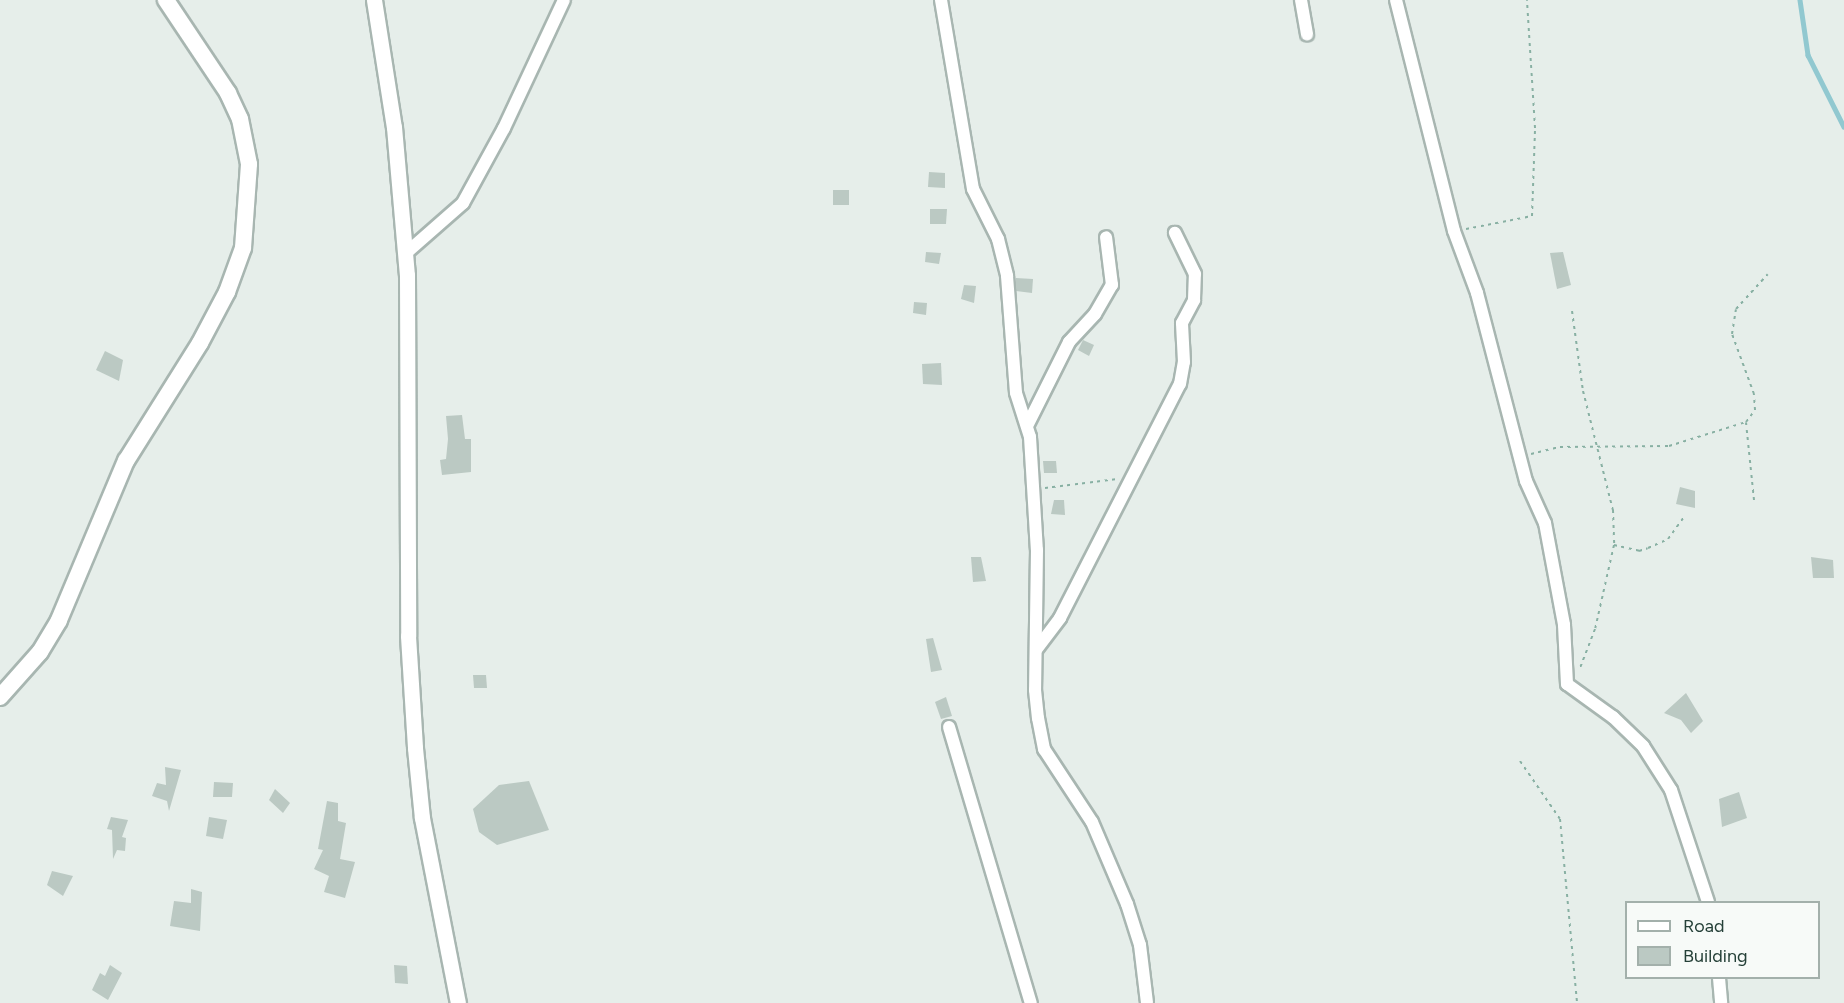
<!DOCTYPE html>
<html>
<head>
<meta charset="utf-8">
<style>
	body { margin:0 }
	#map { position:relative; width:1844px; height:1003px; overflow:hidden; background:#e6eeea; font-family:Figtree,sans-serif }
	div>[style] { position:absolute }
	.stream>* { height:4.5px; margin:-2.25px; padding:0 2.25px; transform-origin:2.25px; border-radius:2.25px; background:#91c8d0 }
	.building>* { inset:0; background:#bbc9c3 }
	.path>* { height:2px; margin-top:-1px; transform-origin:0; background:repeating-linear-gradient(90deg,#88b0a3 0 3px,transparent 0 7.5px) }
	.roads { filter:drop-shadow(2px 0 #a8b6b1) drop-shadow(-2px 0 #a8b6b1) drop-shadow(0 2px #a8b6b1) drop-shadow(0 -2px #a8b6b1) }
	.minor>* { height:12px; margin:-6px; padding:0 6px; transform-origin:6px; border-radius:6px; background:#fff }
	.tertiary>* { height:15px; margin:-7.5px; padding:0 7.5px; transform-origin:7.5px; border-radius:7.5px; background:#fff }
	.secondary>* { height:16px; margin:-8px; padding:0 8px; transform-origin:8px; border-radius:8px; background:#fff }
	span { translate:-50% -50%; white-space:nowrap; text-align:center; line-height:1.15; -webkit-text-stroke:5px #f7faf8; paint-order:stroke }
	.legend { position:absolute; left:1625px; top:901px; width:195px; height:78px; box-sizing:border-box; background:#f7faf8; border:2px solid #a3b0ab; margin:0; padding:8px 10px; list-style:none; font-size:18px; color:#254038 }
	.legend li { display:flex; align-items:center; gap:12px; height:30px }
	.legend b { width:30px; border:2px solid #a3b0ab }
</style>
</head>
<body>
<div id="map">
	<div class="stream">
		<i style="left:1800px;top:0;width:56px;rotate:81.7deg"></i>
		<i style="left:1808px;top:55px;width:80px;rotate:63.4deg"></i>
	</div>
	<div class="building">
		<i style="clip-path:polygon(929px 172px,945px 173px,945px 188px,928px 187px)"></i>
		<i style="clip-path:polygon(833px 190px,849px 190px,849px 205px,833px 205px)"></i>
		<i style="clip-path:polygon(930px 209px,947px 209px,946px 224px,930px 224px)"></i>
		<i style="clip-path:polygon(926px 252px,941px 253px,939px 264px,925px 262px)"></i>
		<i style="clip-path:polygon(1563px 252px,1571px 285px,1557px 289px,1550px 253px)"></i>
		<i style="clip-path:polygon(1016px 278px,1033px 279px,1032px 293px,1016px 291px)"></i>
		<i style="clip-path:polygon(964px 285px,976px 286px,974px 303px,961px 299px)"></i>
		<i style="clip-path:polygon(914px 302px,927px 303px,926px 315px,913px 313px)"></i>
		<i style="clip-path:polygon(1083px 340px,1094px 345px,1089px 356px,1078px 350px)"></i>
		<i style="clip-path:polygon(105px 351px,123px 360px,119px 381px,96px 370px)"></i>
		<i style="clip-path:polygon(941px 363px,942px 385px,923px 384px,922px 364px)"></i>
		<i style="clip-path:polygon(462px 415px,465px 439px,471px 439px,471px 472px,442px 475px,440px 460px,446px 459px,448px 439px,446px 416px)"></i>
		<i style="clip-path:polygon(1043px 461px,1056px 461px,1057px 473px,1044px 473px)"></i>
		<i style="clip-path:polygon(1680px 487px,1695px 491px,1695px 508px,1676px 504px)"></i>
		<i style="clip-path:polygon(1054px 500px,1064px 500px,1065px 515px,1051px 514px)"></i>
		<i style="clip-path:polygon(971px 557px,981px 557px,986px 581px,973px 582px)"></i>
		<i style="clip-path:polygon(1811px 557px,1833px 560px,1834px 578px,1813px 578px)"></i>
		<i style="clip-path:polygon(933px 638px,942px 670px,931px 672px,926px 639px)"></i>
		<i style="clip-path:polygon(473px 675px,486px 675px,487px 688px,474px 688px)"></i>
		<i style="clip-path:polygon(1686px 693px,1703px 721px,1691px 733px,1681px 720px,1664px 713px)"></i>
		<i style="clip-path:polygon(946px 697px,952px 716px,941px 719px,935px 702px)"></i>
		<i style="clip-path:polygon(165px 767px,181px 770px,169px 811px,167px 801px,152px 796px,157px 783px,166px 785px)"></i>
		<i style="clip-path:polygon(529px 781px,549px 830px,497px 845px,479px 832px,473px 809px,499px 785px)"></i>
		<i style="clip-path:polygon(214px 782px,233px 783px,232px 797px,213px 797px)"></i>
		<i style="clip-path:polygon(275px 789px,290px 803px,283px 813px,269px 800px)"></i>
		<i style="clip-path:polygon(1739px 792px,1747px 818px,1722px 827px,1719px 799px)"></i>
		<i style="clip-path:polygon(327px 801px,338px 803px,338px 821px,346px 823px,340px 859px,355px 862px,345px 898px,324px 892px,329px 876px,314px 869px,323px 850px,318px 849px)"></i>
		<i style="clip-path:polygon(111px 817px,128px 820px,122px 837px,126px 838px,125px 851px,117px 850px,113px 859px,112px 830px,107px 829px)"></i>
		<i style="clip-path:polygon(209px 817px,227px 820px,223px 839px,206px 836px)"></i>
		<i style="clip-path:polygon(52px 871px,73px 876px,63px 896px,47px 885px)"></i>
		<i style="clip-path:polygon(191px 889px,202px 892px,200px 931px,170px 926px,174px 901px,191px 903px)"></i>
		<i style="clip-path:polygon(110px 965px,122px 973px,108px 1000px,92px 990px,100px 973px,105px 976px)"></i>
		<i style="clip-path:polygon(394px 965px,407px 966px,408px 984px,395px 983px)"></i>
	</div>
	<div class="path">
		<i style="left:1466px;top:229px;width:67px;rotate:-11.1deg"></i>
		<i style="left:1532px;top:216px;width:88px;rotate:-88deg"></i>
		<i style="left:1535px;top:128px;width:128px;rotate:-93.6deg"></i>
		<i style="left:1572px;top:311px;width:81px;rotate:82.2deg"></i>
		<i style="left:1583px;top:391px;width:123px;rotate:75.9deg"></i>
		<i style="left:1613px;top:510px;width:35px;rotate:88deg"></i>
		<i style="left:1614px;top:545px;width:86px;rotate:102.7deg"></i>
		<i style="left:1595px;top:629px;width:42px;rotate:111deg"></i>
		<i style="left:1531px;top:454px;width:30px;rotate:-14deg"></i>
		<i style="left:1560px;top:447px;width:109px;rotate:-0.5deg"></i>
		<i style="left:1669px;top:446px;width:81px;rotate:-17.3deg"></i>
		<i style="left:1045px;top:488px;width:73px;rotate:-7.1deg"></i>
		<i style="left:1754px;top:500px;width:78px;rotate:-95.9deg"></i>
		<i style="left:1746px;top:422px;width:15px;rotate:-53deg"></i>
		<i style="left:1755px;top:410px;width:16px;rotate:-94deg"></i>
		<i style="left:1754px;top:394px;width:64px;rotate:-110.1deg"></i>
		<i style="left:1732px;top:334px;width:25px;rotate:-81deg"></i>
		<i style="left:1736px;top:309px;width:47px;rotate:-47.6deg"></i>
		<i style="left:1614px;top:545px;width:26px;rotate:13deg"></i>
		<i style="left:1639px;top:551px;width:9px;rotate:-18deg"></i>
		<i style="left:1648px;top:548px;width:22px;rotate:-24deg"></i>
		<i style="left:1668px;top:539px;width:27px;rotate:-54deg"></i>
		<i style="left:1520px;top:761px;width:70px;rotate:55.4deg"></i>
		<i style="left:1560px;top:819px;width:185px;rotate:84.7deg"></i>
	</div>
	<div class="roads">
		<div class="minor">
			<i style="left:941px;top:0;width:192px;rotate:80.4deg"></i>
			<i style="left:973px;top:189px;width:56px;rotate:63.4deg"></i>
			<i style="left:998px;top:239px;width:38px;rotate:76deg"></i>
			<i style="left:1007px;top:276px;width:117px;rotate:85.6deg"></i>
			<i style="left:1016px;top:393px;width:46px;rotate:72.3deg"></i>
			<i style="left:1030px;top:437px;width:113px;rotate:86.5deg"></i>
			<i style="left:1037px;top:550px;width:140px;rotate:90.8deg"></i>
			<i style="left:1035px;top:690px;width:28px;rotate:84deg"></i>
			<i style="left:1038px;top:718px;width:32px;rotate:79deg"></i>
			<i style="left:1044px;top:749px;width:87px;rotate:56.7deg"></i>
			<i style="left:1092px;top:822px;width:89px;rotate:66.9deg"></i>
			<i style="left:1127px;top:904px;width:43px;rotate:72.4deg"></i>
			<i style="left:1140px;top:945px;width:58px;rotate:83.1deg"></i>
			<i style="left:1301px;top:0;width:35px;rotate:80deg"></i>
			<i style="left:1396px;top:0;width:238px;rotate:75.9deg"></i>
			<i style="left:1454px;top:231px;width:66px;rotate:69.6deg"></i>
			<i style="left:1477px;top:293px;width:194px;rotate:75.4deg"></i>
			<i style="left:1526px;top:481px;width:46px;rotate:65.7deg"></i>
			<i style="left:1545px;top:523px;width:104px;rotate:79.4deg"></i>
			<i style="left:1564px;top:625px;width:59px;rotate:87.1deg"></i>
			<i style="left:1567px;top:684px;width:57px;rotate:35.7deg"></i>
			<i style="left:1613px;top:717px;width:42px;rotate:44deg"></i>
			<i style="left:1643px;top:746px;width:52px;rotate:57.5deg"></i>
			<i style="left:1671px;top:790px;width:118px;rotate:71.7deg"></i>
			<i style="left:405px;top:254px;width:77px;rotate:-41.3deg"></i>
			<i style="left:463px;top:203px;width:85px;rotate:-61.3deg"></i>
			<i style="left:504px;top:128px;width:141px;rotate:-64.9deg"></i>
			<i style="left:1027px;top:426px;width:94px;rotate:-63.4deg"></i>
			<i style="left:1069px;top:342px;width:38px;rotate:-47deg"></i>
			<i style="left:1095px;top:314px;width:34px;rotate:-60deg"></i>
			<i style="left:1112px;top:285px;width:48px;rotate:-97.1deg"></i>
			<i style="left:1036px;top:650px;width:40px;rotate:-53deg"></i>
			<i style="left:1060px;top:618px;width:263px;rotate:-62.9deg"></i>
			<i style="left:1180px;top:384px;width:22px;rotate:-80deg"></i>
			<i style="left:1184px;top:362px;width:39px;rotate:-93deg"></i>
			<i style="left:1182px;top:323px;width:26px;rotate:-62deg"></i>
			<i style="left:1194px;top:300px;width:26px;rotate:-88deg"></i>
			<i style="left:1195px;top:274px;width:46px;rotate:-116deg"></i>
			<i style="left:949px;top:727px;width:288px;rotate:73.5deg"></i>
			<i style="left:1719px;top:978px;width:25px;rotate:85deg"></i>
		</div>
		<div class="tertiary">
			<i style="left:374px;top:0;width:129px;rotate:81.1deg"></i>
			<i style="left:394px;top:127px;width:149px;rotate:85deg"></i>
			<i style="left:407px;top:275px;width:361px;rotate:89.8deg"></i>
			<i style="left:408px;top:636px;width:112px;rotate:86.4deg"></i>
			<i style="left:415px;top:748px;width:70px;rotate:84.3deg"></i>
			<i style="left:422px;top:818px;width:188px;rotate:79deg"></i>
		</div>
		<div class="secondary">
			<i style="left:0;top:697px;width:60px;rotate:-48.4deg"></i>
			<i style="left:40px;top:652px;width:37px;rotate:-59deg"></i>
			<i style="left:59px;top:620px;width:173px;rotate:-67.2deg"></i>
			<i style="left:126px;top:461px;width:139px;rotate:-57.9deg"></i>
			<i style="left:200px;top:343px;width:58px;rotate:-62.1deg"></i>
			<i style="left:227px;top:292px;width:47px;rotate:-70deg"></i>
			<i style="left:243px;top:248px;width:84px;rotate:-85.9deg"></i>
			<i style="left:249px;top:164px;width:46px;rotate:-101.3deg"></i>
			<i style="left:240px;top:119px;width:29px;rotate:-115deg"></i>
			<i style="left:228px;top:93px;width:112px;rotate:-123.7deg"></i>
		</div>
	</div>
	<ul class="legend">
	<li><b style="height:8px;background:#fff"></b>Road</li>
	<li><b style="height:16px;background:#bbc9c3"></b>Building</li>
	</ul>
</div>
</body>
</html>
